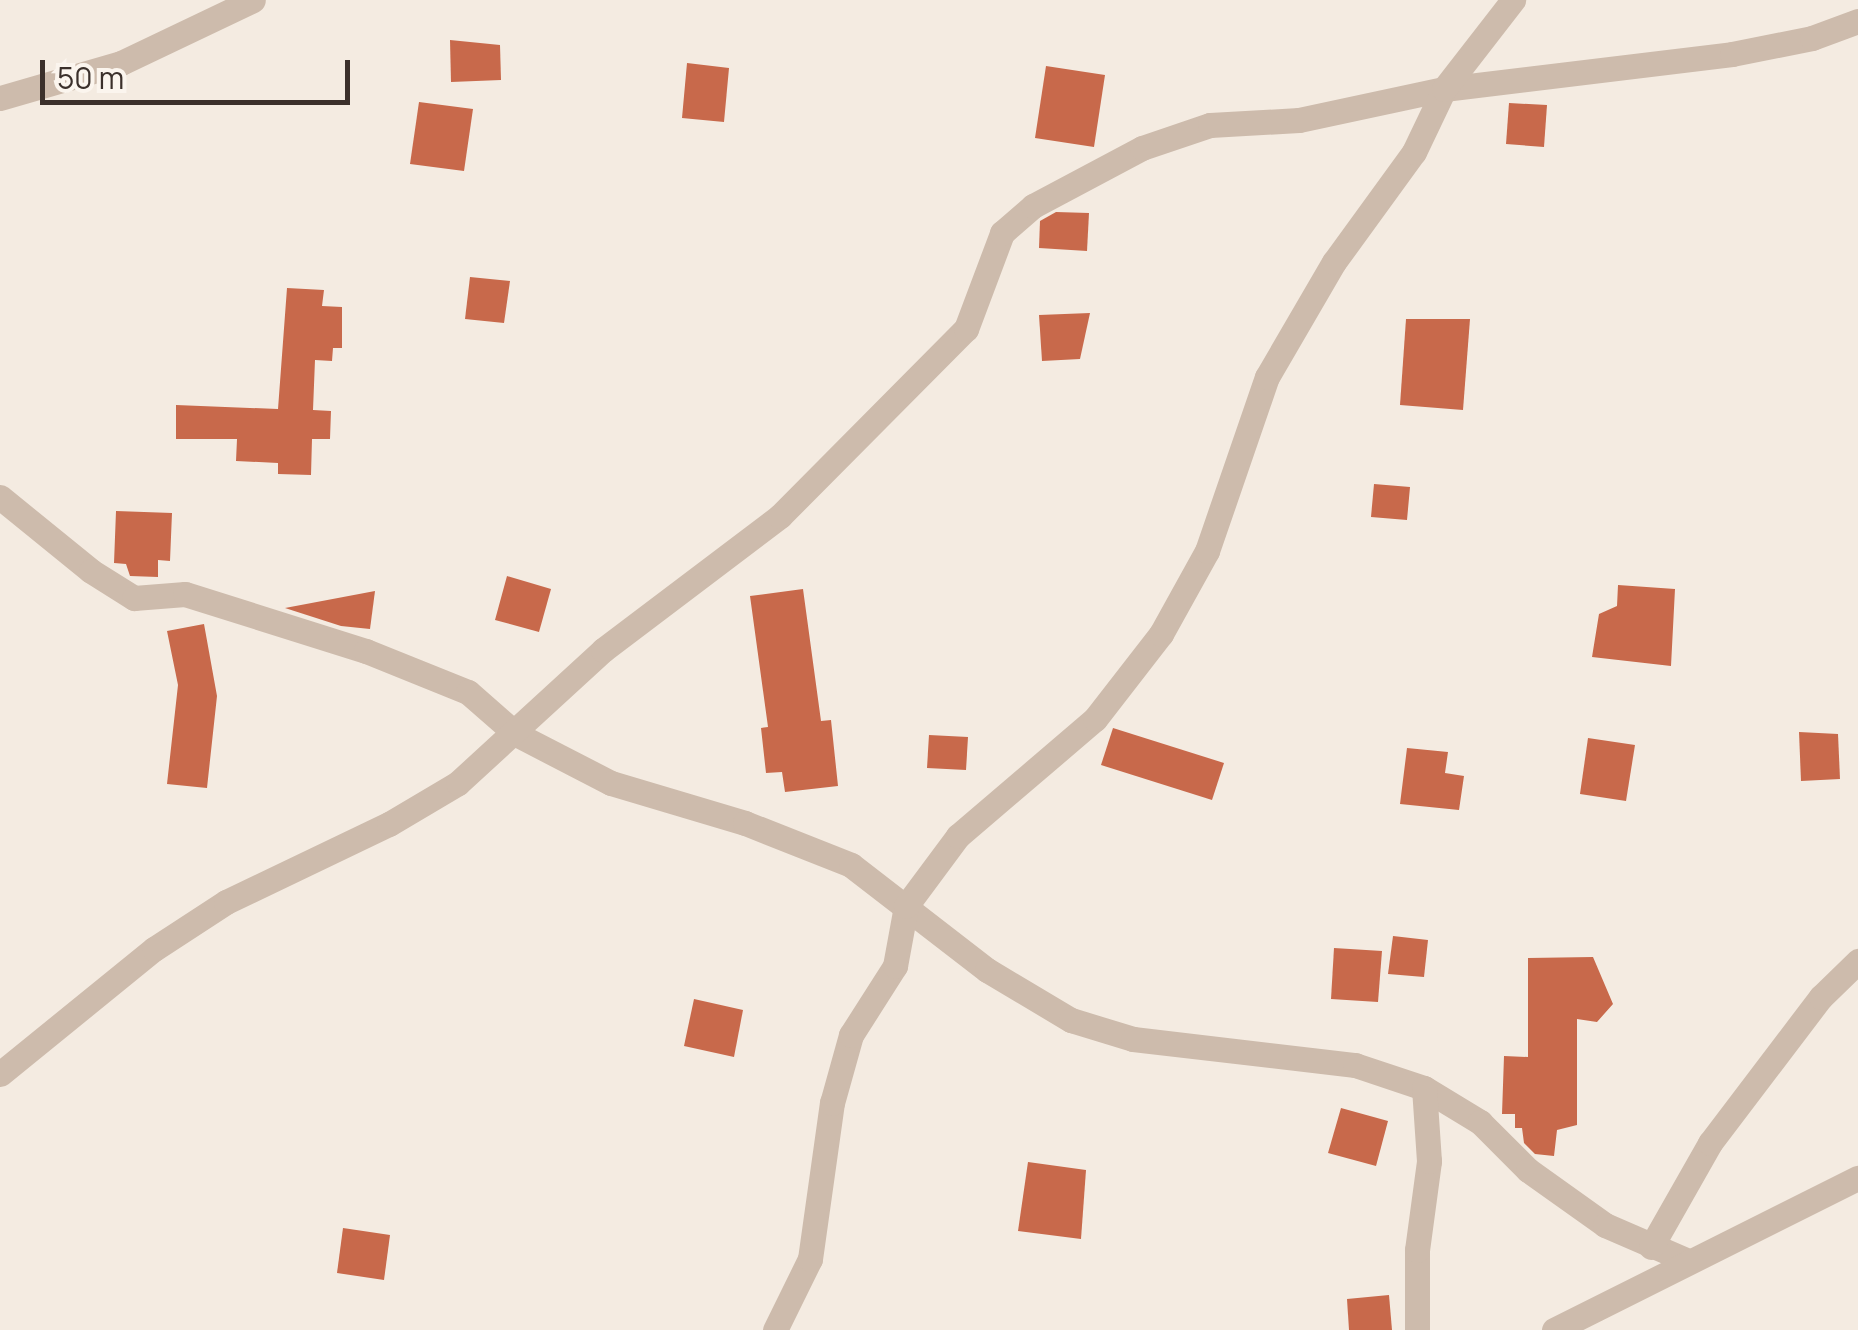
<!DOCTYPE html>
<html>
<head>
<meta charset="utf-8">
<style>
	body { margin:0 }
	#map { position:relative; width:1858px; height:1330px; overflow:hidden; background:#f4ebe1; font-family:Manrope,sans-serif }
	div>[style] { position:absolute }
	.building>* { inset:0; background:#c8694b }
	.minor>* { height:25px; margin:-12.5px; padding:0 12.5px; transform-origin:12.5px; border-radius:12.5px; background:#cdbbac }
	span { translate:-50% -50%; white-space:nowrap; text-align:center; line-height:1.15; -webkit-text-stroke:9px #fbf5ee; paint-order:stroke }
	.scale { position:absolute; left:40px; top:60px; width:310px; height:45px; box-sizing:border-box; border:5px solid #3b302b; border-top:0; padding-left:12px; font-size:30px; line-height:35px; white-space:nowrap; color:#3b302b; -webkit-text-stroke:8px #fbf5ee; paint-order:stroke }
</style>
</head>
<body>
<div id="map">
	<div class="building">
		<i style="clip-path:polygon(450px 40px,500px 45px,501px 80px,451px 82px)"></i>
		<i style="clip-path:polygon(687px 63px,729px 68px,724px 122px,682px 118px)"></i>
		<i style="clip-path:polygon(1046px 66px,1105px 75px,1094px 147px,1035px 138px)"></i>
		<i style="clip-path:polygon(419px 102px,473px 109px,464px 171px,410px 164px)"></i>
		<i style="clip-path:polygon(1509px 103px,1547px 105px,1544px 147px,1506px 144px)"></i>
		<i style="clip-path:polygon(1056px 212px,1089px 213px,1087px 251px,1039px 248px,1040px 221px)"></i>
		<i style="clip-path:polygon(470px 277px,510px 281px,504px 323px,465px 319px)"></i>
		<i style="clip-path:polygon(287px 288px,324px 290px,322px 306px,342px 307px,342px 348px,333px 348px,332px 361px,315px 360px,313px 410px,331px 411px,330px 439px,312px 439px,311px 475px,278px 474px,278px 463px,236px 461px,237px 439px,176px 439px,176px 405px,278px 409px)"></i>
		<i style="clip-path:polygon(1090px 313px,1080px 359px,1042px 361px,1039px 315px)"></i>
		<i style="clip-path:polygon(1406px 319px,1470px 319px,1463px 410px,1400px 405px)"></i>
		<i style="clip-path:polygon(1374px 484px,1410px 487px,1407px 520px,1371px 517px)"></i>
		<i style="clip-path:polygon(116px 511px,172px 513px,170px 561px,158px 560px,158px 577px,130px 576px,126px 564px,114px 563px)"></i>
		<i style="clip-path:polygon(507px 576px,551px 589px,539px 632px,495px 620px)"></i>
		<i style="clip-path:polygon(1618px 585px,1675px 589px,1671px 666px,1592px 657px,1599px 614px,1617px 606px)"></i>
		<i style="clip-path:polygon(803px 589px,821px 721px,831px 720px,838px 786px,785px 792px,782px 772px,766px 773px,761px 728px,768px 727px,750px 596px)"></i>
		<i style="clip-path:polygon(375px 591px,370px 629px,341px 626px,285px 608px)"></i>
		<i style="clip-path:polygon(204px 624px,217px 696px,207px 788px,167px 784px,178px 685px,167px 631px)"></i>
		<i style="clip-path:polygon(1113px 728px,1224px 763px,1212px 800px,1101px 765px)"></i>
		<i style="clip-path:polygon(1799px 732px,1838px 734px,1840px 779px,1801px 781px)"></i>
		<i style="clip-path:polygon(929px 735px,968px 737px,966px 770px,927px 768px)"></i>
		<i style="clip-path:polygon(1588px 738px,1635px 745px,1626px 801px,1580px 794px)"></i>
		<i style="clip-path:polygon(1407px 748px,1448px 752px,1445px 773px,1464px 776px,1459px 810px,1400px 804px)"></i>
		<i style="clip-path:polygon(1393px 936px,1428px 940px,1424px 977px,1388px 974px)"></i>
		<i style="clip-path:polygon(1334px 948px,1382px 951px,1378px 1002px,1331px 999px)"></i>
		<i style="clip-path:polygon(1593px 957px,1613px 1004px,1597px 1022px,1577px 1019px,1577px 1125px,1557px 1130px,1554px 1156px,1535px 1154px,1524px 1143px,1522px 1128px,1515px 1128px,1515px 1114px,1502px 1114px,1504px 1056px,1528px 1057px,1528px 958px)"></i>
		<i style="clip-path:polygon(694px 999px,743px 1010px,734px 1057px,684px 1046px)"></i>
		<i style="clip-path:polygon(1341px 1108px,1388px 1121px,1376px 1166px,1328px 1153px)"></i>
		<i style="clip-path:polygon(1028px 1162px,1086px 1170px,1081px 1239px,1018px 1231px)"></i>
		<i style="clip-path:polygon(343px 1228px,390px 1235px,384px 1280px,337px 1273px)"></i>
		<i style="clip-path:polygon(1389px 1295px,1392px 1330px,1349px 1330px,1347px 1299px)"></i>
	</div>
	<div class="minor">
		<i style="left:0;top:98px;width:126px;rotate:-16.1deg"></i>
		<i style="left:121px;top:63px;width:146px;rotate:-25.5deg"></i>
		<i style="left:0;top:497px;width:117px;rotate:39.1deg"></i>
		<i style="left:91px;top:571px;width:51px;rotate:32.1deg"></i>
		<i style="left:134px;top:598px;width:51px;rotate:-4.5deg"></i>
		<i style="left:185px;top:594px;width:190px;rotate:17.5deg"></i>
		<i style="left:366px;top:651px;width:110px;rotate:21.9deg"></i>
		<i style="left:468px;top:692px;width:64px;rotate:41.2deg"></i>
		<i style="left:516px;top:734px;width:107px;rotate:27.3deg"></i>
		<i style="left:611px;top:783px;width:140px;rotate:16.6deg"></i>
		<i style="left:745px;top:823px;width:114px;rotate:21.6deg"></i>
		<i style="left:851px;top:865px;width:172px;rotate:37.7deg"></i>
		<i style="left:987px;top:970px;width:98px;rotate:30.8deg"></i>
		<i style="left:1071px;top:1020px;width:65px;rotate:17deg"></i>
		<i style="left:1133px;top:1039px;width:224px;rotate:6.7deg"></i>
		<i style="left:1355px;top:1065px;width:73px;rotate:18.4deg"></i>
		<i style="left:1424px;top:1088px;width:66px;rotate:31.3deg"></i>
		<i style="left:1480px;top:1122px;width:68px;rotate:45deg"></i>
		<i style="left:1528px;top:1170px;width:95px;rotate:35.5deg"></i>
		<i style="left:1605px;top:1225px;width:90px;rotate:23.4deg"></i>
		<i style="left:0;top:1074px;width:198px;rotate:-39.1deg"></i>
		<i style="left:154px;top:949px;width:86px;rotate:-33.1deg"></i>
		<i style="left:226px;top:902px;width:181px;rotate:-25.6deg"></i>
		<i style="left:389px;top:824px;width:80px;rotate:-30.7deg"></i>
		<i style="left:458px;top:783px;width:197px;rotate:-42.5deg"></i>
		<i style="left:603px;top:650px;width:222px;rotate:-37.1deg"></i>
		<i style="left:780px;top:516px;width:264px;rotate:-45.2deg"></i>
		<i style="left:966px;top:329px;width:103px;rotate:-69.4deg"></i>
		<i style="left:1002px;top:233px;width:41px;rotate:-41.1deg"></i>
		<i style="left:1033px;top:206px;width:123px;rotate:-28deg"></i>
		<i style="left:1142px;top:148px;width:72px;rotate:-18.7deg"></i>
		<i style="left:1210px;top:125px;width:89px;rotate:-3.2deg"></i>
		<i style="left:1299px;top:120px;width:148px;rotate:-12.1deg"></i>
		<i style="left:1444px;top:89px;width:290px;rotate:-6.9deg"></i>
		<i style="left:1732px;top:54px;width:82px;rotate:-11.3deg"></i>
		<i style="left:1812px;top:38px;width:49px;rotate:-20.3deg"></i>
		<i style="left:1651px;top:1247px;width:120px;rotate:-60.4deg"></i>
		<i style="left:1710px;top:1143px;width:183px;rotate:-52.8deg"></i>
		<i style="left:1821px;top:997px;width:52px;rotate:-44.2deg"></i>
		<i style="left:775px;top:1330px;width:79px;rotate:-63.8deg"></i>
		<i style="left:810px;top:1259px;width:158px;rotate:-82deg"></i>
		<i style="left:832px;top:1103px;width:71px;rotate:-74.4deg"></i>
		<i style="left:851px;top:1035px;width:82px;rotate:-57.5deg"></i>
		<i style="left:895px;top:966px;width:61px;rotate:-79.6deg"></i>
		<i style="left:906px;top:906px;width:87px;rotate:-53.4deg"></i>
		<i style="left:958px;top:836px;width:180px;rotate:-40.5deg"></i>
		<i style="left:1095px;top:719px;width:108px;rotate:-52.2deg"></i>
		<i style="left:1161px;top:634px;width:95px;rotate:-61deg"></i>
		<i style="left:1207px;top:551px;width:184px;rotate:-71deg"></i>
		<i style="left:1267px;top:377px;width:133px;rotate:-59.8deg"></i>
		<i style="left:1334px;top:262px;width:136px;rotate:-54deg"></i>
		<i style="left:1414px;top:152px;width:70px;rotate:-64.5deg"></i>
		<i style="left:1444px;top:89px;width:113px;rotate:-52.2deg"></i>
		<i style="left:1417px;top:1330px;width:80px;rotate:-90deg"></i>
		<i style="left:1417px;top:1250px;width:90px;rotate:-82.3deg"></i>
		<i style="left:1429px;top:1161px;width:73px;rotate:-93.9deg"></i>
		<i style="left:1554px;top:1330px;width:340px;rotate:-26.6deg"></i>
	</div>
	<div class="scale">50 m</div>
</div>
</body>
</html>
